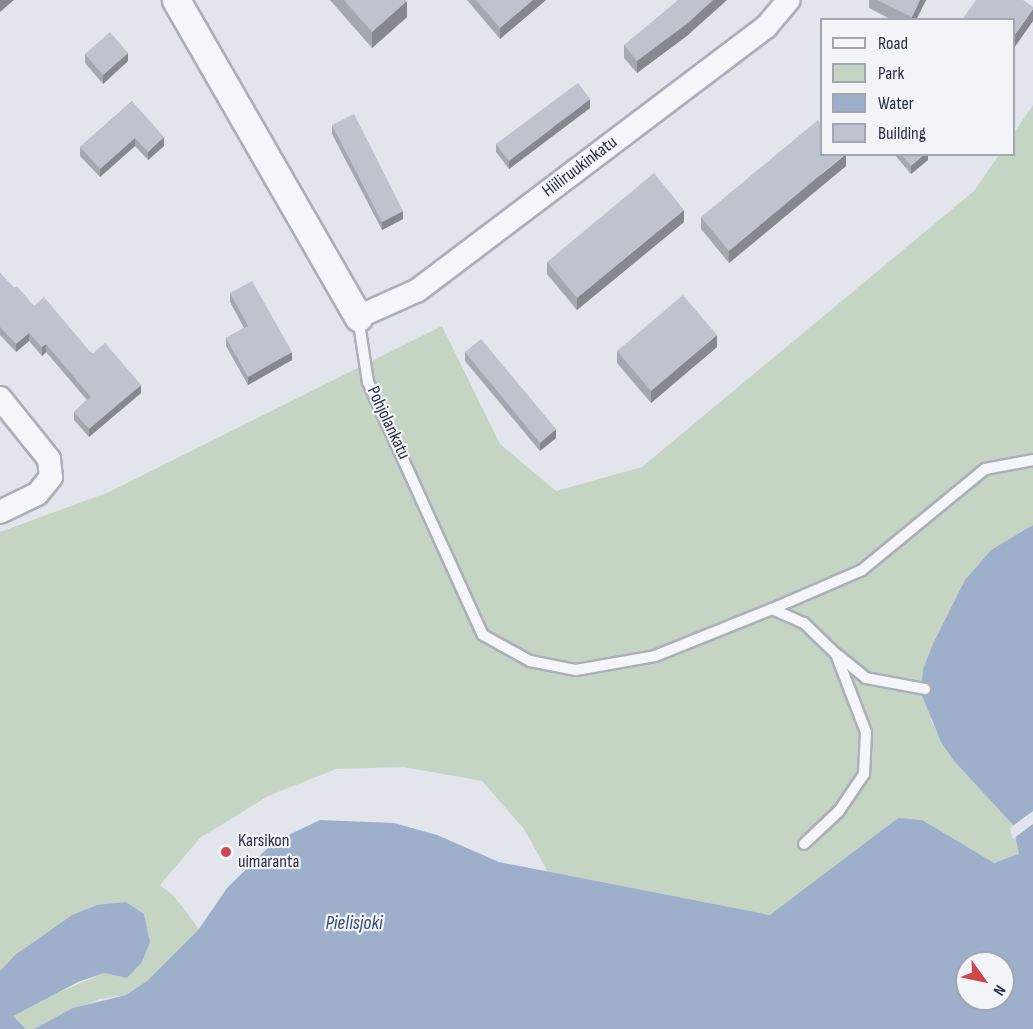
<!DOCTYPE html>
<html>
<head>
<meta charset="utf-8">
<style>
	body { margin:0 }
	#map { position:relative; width:1033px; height:1029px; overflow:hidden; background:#e2e5eb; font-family:"Sofia Sans Condensed",sans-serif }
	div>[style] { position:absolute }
	.green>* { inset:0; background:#c6d5c3 }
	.water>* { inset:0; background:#9dafcb }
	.pier>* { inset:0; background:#e2e5eb }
	.roads { filter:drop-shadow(2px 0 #abafb9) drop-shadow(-2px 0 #abafb9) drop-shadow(0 2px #abafb9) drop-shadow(0 -2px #abafb9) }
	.service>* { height:10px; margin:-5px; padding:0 5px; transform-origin:5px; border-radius:5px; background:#f5f6f9 }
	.minor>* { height:22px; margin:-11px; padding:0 11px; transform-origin:11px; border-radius:11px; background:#f5f6f9 }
	.tertiary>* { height:27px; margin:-13.5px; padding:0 13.5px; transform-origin:13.5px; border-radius:13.5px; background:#f5f6f9 }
	.wall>* { inset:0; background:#a4a8b1 }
	.shaded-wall>* { inset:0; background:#868890 }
	.building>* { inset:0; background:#bfc3ce }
	.dots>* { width:16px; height:16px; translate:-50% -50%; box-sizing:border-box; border:3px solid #f2f4f8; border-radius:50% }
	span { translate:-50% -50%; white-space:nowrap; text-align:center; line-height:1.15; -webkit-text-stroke:4.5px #f2f4f8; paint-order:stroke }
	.street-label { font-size:18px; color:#2a3143 }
	.poi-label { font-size:18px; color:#2a3143 }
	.left { translate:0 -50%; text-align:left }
	.water-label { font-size:20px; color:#344b77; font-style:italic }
	.legend { position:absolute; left:820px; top:18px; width:195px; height:138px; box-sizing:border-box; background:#f2f4f8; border:2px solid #a2a6b0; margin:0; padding:8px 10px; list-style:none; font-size:18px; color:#2a3143 }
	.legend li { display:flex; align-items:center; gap:12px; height:30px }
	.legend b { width:30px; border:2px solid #a2a6b0 }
	.north { position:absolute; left:955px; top:951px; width:60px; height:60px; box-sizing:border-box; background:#f2f4f8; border:2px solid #a2a6b0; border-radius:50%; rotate:123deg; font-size:16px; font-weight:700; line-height:24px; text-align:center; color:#2a3143 }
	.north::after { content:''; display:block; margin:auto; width:21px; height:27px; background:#cf474e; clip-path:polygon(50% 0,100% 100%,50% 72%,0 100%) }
</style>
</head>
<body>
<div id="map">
	<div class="green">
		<i style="clip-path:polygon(1033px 105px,1033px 525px,1023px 532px,930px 719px,954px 761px,1013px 825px,1019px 854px,994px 863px,898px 818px,771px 915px,548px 872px,524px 829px,482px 781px,404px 767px,336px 769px,268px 796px,200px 838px,160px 885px,174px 896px,199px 929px,147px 981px,126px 995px,99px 999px,34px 1029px,26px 1029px,13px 1016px,31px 1004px,104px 973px,128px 978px,150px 942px,144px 914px,72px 915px,15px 955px,0 971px,0 532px,109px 492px,442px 326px,500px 444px,556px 491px,642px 467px,974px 191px,999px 155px,1014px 154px,1014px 133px)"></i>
	</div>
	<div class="water">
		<i style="clip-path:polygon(evenodd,1033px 525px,1033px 1029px,34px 1029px,73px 1008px,126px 995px,147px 981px,199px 929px,227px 888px,274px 842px,320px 820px,394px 823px,437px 835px,499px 862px,770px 915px,898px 818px,922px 820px,994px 863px,1019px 854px,1013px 825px,954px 761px,941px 742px,921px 693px,923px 670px,932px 646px,965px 580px,991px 550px,1033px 525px,967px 963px,1003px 963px,1003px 999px,967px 999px,967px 963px)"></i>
		<i style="clip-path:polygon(126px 902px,144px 914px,150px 942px,142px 962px,127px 978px,104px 973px,78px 982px,13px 1016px,26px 1029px,0 1029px,0 971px,15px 955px,72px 915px,97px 905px)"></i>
	</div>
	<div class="pier">
		<i style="clip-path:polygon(1033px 811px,1033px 824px,1013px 839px,1010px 828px)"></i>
	</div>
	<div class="roads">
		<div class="service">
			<i style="left:358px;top:317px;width:66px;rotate:81.3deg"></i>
			<i style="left:368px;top:382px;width:278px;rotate:65.6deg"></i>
			<i style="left:483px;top:635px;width:54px;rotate:29deg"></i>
			<i style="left:530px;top:661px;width:47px;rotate:11.1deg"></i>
			<i style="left:576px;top:670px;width:80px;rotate:-10deg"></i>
			<i style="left:655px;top:656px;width:126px;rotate:-21.9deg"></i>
			<i style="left:772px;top:609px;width:98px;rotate:-23.4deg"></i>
			<i style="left:862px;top:570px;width:159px;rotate:-39.4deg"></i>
			<i style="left:985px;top:469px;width:49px;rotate:-10.6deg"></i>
			<i style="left:772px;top:609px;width:35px;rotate:24deg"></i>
			<i style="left:804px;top:623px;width:45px;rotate:44.1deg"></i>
			<i style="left:836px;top:654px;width:84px;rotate:69deg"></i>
			<i style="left:866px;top:732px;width:42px;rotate:92.7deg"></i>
			<i style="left:864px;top:774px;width:45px;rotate:124deg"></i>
			<i style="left:839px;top:811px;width:48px;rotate:136.7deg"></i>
			<i style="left:839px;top:656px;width:35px;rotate:39deg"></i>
			<i style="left:866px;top:678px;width:60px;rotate:10.6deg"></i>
		</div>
		<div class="minor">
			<i style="left:358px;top:317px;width:66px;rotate:-24.2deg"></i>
			<i style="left:418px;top:290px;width:436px;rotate:-37.1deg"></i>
			<i style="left:766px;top:27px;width:35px;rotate:-50deg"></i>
			<i style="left:0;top:398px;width:78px;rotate:51.2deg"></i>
			<i style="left:49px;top:459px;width:18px;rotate:84deg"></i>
			<i style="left:51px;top:477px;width:22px;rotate:129deg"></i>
			<i style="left:37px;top:494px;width:41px;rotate:154.1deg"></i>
		</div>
		<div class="tertiary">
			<i style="left:176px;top:0;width:366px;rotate:60.1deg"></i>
		</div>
	</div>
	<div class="wall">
		<i style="clip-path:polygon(330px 0,406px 0,407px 17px,372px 48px)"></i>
		<i style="clip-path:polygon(467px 0,546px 0,500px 39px)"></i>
		<i style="clip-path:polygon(869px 0,926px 0,916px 20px,892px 20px,869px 8px)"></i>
		<i style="clip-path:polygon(688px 35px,637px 73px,624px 58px,624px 45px)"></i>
		<i style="clip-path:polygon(85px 54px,128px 61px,103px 84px,85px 63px)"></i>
		<i style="clip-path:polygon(132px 101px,164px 146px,148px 160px,135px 146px,100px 177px,80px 156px,80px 147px)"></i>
		<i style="clip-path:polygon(590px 108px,509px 169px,496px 152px,496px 144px)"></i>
		<i style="clip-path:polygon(332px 125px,403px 219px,382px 230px,332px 134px)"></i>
		<i style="clip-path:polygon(894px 154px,928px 154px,928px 160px,911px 174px)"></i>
		<i style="clip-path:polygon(846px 166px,729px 263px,701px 229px,701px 217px)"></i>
		<i style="clip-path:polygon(684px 222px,577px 310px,547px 274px,547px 262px)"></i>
		<i style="clip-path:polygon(0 273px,14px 288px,34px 306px,141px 393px,89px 437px,74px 420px,74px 412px,87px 400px,46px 352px,42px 356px,29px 341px,16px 352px,0 335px)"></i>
		<i style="clip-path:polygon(230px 293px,292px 360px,248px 385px,226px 346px,226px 338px,244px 328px,230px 302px)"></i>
		<i style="clip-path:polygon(717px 347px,651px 403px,617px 363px,617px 351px)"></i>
		<i style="clip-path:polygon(465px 352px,556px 438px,540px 451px,465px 361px)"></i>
	</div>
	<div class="shaded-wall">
		<i style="clip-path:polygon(0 0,14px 0,0 12px)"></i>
		<i style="clip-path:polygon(533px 0,546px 0,500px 39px,500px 28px)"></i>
		<i style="clip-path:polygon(713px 0,727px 0,688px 35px,637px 73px,637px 61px)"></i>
		<i style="clip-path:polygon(920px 0,926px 0,916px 20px,912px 20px,912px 17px)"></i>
		<i style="clip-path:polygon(407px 1px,407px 17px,372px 48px,372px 32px)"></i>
		<i style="clip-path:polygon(1033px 9px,1033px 21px,1014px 48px,1014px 36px)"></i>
		<i style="clip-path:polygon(128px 53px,128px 61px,103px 84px,103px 75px)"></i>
		<i style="clip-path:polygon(590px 99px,590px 108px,509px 169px,509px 161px)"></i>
		<i style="clip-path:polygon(164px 137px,164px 146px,148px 160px,148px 152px)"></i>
		<i style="clip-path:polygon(135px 138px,135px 146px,100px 177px,100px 169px)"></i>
		<i style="clip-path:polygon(846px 154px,846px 166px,729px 263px,729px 251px)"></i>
		<i style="clip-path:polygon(925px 154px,928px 154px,928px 160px,911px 174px,911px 166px)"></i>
		<i style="clip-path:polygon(684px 210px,684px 222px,577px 310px,577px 298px)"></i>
		<i style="clip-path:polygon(403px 211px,403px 219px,382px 230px,382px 222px)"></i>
		<i style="clip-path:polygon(29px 333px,29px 341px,16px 352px,16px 344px)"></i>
		<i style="clip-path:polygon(717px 335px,717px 347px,651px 403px,651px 391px)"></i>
		<i style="clip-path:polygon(46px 344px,46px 352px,42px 356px,42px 347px)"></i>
		<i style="clip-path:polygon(292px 352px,292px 360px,248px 385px,248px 377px)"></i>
		<i style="clip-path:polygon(141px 385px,141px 393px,89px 437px,89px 429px)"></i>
		<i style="clip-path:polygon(556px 429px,556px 438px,540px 451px,540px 443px)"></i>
	</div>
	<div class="building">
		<i style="clip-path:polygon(344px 0,406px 0,407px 1px,372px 32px)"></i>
		<i style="clip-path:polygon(476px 0,533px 0,500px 28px)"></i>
		<i style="clip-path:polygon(678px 0,713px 0,688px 23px,637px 61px,624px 45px)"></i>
		<i style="clip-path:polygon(877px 0,920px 0,912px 17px)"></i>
		<i style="clip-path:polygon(976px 0,1023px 0,1033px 7px,1033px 9px,1014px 36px,1014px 20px,962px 20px)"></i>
		<i style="clip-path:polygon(110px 32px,128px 53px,103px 75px,85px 54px)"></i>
		<i style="clip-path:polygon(578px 83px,590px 99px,509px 161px,496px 144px)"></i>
		<i style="clip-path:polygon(132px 101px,164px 137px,148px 152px,135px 138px,100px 169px,80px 147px)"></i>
		<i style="clip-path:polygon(354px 114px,403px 211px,382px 222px,332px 125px)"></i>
		<i style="clip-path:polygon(818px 120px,822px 125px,822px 154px,845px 154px,729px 251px,701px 217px)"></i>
		<i style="clip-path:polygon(901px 154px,925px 154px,911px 166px)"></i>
		<i style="clip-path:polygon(654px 173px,684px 210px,577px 298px,547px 262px)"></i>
		<i style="clip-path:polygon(0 273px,14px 288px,17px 286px,34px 306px,44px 297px,92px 354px,105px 343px,141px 385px,89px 429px,74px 412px,91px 397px,46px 344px,42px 347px,29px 333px,16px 344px,0 327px)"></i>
		<i style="clip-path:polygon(252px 281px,292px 352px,248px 377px,226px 338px,248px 326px,230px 293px)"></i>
		<i style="clip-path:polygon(683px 295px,717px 335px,651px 391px,617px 351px)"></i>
		<i style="clip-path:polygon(481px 339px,556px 429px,540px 443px,465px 352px)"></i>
	</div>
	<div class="dots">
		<i style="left:226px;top:852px;background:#cf474e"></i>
	</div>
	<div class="street-label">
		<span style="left:580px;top:167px;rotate:-37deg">Hiiliruukinkatu</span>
		<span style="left:388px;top:423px;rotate:65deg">Pohjolankatu</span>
	</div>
	<div class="poi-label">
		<span class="left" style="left:238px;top:852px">Karsikon<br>uimaranta</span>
	</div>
	<div class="water-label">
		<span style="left:354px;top:923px">Pielisjoki</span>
	</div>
	<ul class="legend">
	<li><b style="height:8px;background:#f5f6f9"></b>Road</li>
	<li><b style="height:16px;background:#c6d5c3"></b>Park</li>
	<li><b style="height:16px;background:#9dafcb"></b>Water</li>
	<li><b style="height:16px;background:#bfc3ce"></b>Building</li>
	</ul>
	<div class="north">N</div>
</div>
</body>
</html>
